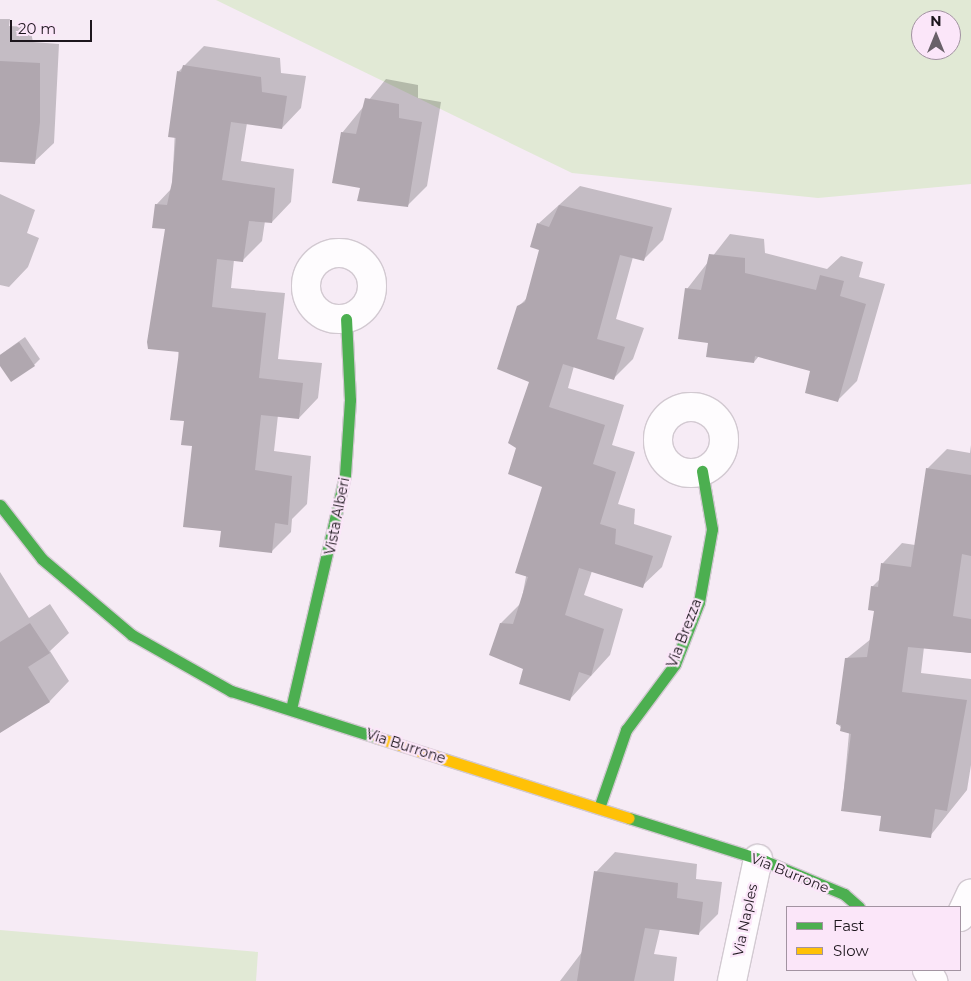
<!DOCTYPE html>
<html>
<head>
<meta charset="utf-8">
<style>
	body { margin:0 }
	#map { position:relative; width:971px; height:981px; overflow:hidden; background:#f6ebf5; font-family:Montserrat,sans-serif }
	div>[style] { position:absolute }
	.green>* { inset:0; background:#e1e9d5 }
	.shadow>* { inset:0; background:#0003 }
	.building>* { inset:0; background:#b0a7af }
	.roads { filter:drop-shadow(1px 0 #d2c9d1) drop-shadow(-1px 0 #d2c9d1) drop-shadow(0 1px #d2c9d1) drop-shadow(0 -1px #d2c9d1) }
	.street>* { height:28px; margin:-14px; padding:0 14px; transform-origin:14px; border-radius:14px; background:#fefcfe }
	.street>.ring { margin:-14px; padding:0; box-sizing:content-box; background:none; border:28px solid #fefcfe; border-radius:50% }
	.fast>* { height:11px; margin:-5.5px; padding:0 5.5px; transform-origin:5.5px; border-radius:5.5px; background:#4caf50 }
	.slow>* { height:11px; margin:-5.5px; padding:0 5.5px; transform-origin:5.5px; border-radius:5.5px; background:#ffc107 }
	span { translate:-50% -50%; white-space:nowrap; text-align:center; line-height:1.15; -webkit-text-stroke:4.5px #fbe6f9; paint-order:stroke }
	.street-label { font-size:14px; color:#1d161d }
	.legend { position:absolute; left:786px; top:906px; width:175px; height:65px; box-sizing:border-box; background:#fbe6f9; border:1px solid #a293a1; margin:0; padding:6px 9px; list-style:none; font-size:15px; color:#1d161d }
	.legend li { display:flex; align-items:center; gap:10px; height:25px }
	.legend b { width:25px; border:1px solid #a293a1 }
	.north { position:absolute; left:911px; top:10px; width:50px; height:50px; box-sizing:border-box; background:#fbe6f9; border:1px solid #a293a1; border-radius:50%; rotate:0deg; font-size:14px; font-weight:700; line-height:20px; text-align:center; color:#1d161d }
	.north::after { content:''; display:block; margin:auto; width:18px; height:22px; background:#696169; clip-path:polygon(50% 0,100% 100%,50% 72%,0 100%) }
	.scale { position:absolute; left:10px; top:20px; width:82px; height:22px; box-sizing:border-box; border:2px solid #1d161d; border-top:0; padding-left:6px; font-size:15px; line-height:18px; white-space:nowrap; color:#1d161d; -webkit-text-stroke:4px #fbe6f9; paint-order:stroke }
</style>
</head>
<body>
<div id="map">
	<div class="green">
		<i style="clip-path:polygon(evenodd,216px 0,971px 0,971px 184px,818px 198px,572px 173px,216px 0,921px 20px,951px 20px,951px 50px,921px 50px,921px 20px)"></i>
		<i style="clip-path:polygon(0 930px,258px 952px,256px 981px,0 981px)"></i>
	</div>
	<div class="shadow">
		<i style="clip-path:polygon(0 19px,10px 19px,9px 26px,30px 27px,33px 42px,59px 44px,54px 143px,34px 162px,0 136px)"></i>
		<i style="clip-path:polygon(204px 46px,280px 58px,281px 73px,306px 76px,301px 108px,282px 128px,247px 123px,241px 161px,294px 169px,291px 202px,272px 222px,265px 221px,262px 241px,242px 261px,234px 260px,231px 288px,285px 293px,278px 359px,322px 363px,318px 398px,299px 418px,278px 415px,274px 451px,311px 456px,307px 504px,292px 519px,291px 532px,271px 552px,222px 530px,185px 420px,166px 228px,156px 205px,172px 188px,178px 72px)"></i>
		<i style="clip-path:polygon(386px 79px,418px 85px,418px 98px,441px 102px,427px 186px,407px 206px,361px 187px,342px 133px)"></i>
		<i style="clip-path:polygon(580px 186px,672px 208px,663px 240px,643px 260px,633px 257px,616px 319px,644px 328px,633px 359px,614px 378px,574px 366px,568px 388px,624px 405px,612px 445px,635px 452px,618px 504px,635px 509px,634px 524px,672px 536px,662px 567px,642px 586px,592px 571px,584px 595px,623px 609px,610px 655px,570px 699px,501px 623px,521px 603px,543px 487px,518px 448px,531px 381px,518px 307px,528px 297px,541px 249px,538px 224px)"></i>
		<i style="clip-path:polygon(0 194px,35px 210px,27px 233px,39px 238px,28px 267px,9px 287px,0 285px)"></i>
		<i style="clip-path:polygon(730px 234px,764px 239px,765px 253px,827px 269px,841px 256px,863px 262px,859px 277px,885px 284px,857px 381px,838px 400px,812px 370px,759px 356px,754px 362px,709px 342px,687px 289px)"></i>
		<i style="clip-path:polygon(25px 337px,40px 359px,34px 365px,0 364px,0 355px)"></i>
		<i style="clip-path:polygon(971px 445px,971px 653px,924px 647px,921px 673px,971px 679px,971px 765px,967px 790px,930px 836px,882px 815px,842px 810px,849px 733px,837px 724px,846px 659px,871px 639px,875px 610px,872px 587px,880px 579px,883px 563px,902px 543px,915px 545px,927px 469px,947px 449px,970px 453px)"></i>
		<i style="clip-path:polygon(0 572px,29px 618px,50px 604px,69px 633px,50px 651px,69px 681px,50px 701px,0 732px)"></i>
		<i style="clip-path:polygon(615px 852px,697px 864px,696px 879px,722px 882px,718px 914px,698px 934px,660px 929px,654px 954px,677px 957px,674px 981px,560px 981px,582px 952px,596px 872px)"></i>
	</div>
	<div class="building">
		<i style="clip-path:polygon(0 61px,40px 63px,40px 122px,35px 164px,0 162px)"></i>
		<i style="clip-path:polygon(183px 65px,261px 77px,262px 92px,287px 96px,282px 129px,231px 122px,222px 180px,275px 188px,272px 223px,249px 221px,243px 262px,217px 259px,212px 307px,266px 313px,259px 378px,303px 383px,299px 419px,261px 415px,255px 470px,292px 476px,288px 525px,275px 523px,272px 553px,219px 547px,221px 531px,183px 527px,192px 446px,181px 445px,184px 421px,170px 420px,179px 352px,148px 349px,147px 342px,165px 229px,152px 228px,155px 204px,167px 205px,172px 182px,176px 138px,168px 137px,177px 71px,181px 72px)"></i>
		<i style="clip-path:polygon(365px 98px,399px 104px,399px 118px,422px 122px,408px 207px,357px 201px,360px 188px,332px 183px,341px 132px,356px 134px)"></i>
		<i style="clip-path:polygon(559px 205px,653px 227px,644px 261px,620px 255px,597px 339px,625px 347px,614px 380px,563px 364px,549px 407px,605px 425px,593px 464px,616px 472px,600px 524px,616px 529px,615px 544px,653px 556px,643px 588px,579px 568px,565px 615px,604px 629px,591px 676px,579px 672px,570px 701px,519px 684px,523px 669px,489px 655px,500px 623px,513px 624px,528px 577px,515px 573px,542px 487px,508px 474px,516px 448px,508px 443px,529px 382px,497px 369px,517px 306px,525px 302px,539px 250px,530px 247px,537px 223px,549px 227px)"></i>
		<i style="clip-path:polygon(709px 254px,745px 258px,745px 273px,816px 290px,820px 275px,844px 281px,840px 296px,866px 304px,838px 402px,805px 393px,810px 371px,755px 356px,754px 363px,706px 357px,708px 343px,678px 339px,685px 288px,701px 290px)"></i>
		<i style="clip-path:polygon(19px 342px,35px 366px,11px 382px,0 366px,0 355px)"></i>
		<i style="clip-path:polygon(926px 468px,971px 475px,971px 556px,962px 554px,953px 616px,971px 619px,971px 653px,908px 647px,902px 692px,967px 700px,947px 811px,935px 809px,931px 838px,879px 831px,881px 816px,841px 811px,851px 734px,840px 731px,841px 725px,836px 724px,845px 658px,867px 657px,874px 611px,868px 610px,871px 586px,878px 587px,881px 563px,911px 567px)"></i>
		<i style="clip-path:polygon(30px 623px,50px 653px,28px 667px,50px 702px,0 733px,0 642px)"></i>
		<i style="clip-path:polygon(594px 871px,678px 883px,677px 898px,703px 902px,699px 935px,645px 928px,634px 981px,577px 981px)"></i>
	</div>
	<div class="roads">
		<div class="street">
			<i class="ring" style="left:306px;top:253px;width:38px;height:38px"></i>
			<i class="ring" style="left:658px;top:407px;width:38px;height:38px"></i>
			<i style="left:960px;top:917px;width:26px;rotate:-65deg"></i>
			<i style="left:927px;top:970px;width:13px;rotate:61deg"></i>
			<i style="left:732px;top:981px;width:125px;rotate:-78deg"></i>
		</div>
		<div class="fast">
			<i style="left:0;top:505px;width:68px;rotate:52.1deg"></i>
			<i style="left:42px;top:559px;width:118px;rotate:40.2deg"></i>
			<i style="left:132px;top:635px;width:114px;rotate:29.5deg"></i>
			<i style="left:231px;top:691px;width:154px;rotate:17.7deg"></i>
			<i style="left:291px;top:709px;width:240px;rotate:-77deg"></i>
			<i style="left:345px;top:475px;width:75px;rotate:-86.2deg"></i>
			<i style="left:350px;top:400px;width:81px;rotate:-92.8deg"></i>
			<i style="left:599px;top:808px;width:83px;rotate:-70.9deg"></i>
			<i style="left:626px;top:730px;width:82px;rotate:-53.4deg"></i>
			<i style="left:675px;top:664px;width:66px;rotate:-68.8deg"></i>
			<i style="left:699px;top:602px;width:74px;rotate:-79.9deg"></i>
			<i style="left:712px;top:529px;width:59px;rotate:-99.8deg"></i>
			<i style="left:629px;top:818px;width:143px;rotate:17.5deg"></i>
			<i style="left:765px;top:861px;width:86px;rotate:22.7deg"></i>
			<i style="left:844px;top:894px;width:20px;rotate:41deg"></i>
		</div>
		<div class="slow">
			<i style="left:378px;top:738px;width:263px;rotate:17.7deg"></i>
		</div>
	</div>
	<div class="street-label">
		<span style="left:337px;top:516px;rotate:-79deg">Vista Alberi</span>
		<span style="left:684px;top:633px;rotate:-69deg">Via Brezza</span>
		<span style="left:406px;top:746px;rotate:18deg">Via Burrone</span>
		<span style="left:790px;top:873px;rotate:22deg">Via Burrone</span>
		<span style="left:745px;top:920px;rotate:-78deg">Via Naples</span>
	</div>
	<ul class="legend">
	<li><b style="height:6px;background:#4caf50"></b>Fast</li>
	<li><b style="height:6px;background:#ffc107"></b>Slow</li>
	</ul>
	<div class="north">N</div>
	<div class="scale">20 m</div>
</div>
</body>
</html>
